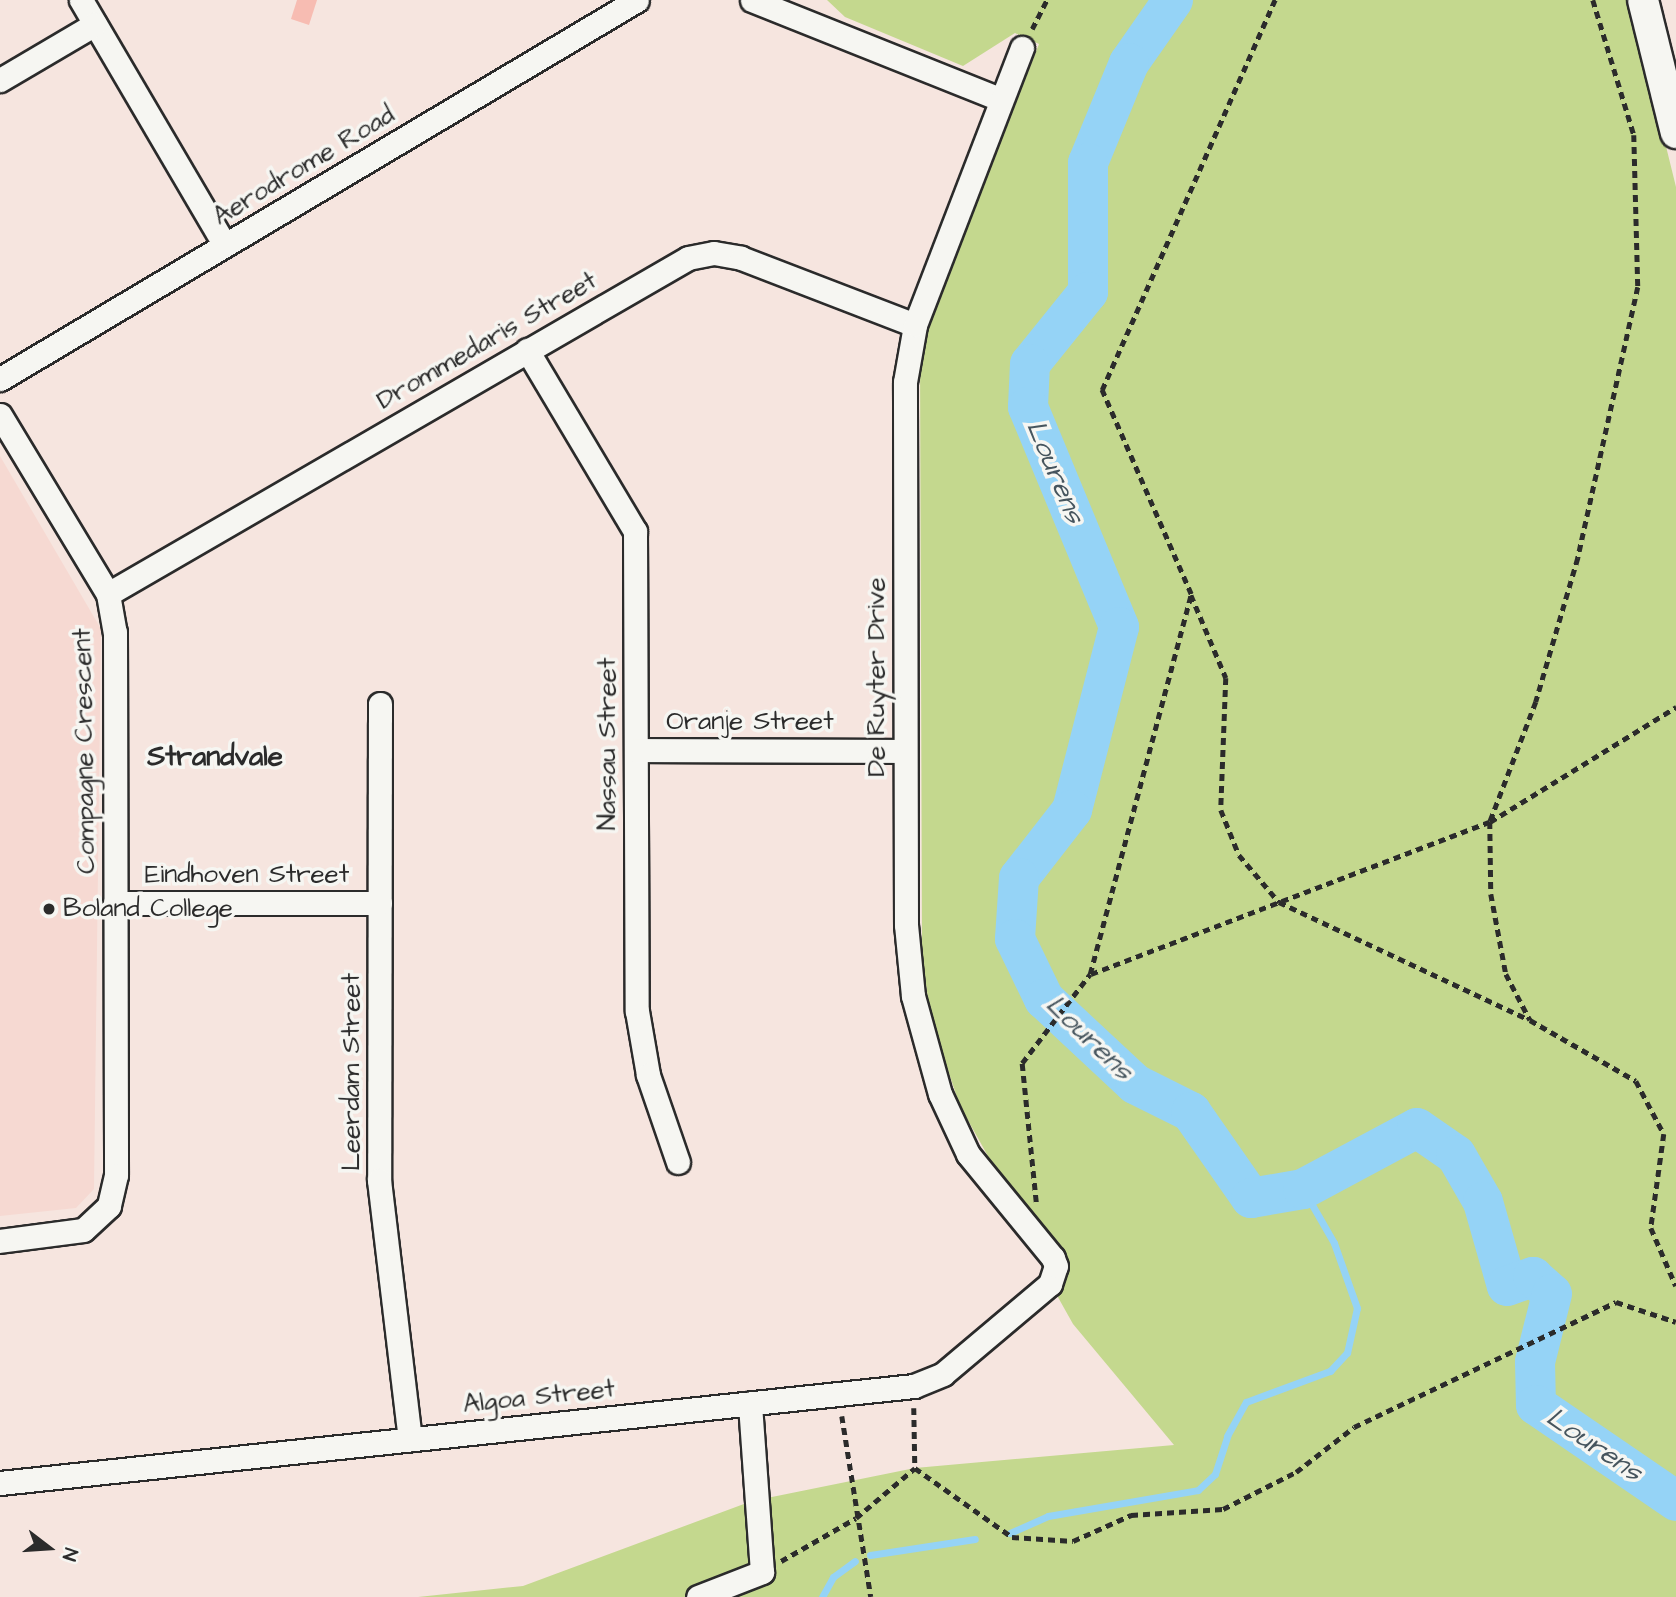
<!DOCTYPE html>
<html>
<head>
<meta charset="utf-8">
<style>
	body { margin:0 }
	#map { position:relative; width:1676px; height:1597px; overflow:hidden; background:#f6e5df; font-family:"Architects Daughter",sans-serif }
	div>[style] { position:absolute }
	.built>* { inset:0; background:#f6d9d2 }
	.green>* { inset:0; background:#c4d88e }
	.stream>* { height:7px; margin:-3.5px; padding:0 3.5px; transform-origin:3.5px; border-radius:3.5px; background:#95d3f6 }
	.river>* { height:40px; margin:-20px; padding:0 20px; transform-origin:20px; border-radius:20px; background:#95d3f6 }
	.building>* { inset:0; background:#f7bcb2 }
	.path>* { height:4.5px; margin-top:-2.25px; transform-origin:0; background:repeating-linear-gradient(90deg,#2b2b2b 0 7px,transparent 0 12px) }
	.roads { filter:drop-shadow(2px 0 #2b2b2b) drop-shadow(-2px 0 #2b2b2b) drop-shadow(0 2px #2b2b2b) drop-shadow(0 -2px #2b2b2b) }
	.minor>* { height:23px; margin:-11.5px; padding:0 11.5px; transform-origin:11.5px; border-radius:11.5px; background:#f6f6f2 }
	.major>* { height:30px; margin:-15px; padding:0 15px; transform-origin:15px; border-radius:15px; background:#f6f6f2 }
	.dots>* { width:19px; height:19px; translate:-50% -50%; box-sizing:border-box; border:4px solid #f6f6f2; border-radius:50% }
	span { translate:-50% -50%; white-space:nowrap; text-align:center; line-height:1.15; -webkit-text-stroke:7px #f6f6f2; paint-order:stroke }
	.street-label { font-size:26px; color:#2b2b2b }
	.poi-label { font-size:26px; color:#2b2b2b }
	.left { translate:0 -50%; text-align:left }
	.water-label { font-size:28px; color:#46555e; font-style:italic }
	.neighbourhood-label { font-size:28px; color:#2b2b2b; font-weight:700 }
	.north { position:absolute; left:14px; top:1513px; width:70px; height:70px; -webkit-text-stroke:5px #f6f6f2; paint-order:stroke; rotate:107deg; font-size:19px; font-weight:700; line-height:28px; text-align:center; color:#2b2b2b }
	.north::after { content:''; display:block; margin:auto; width:24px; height:32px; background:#2b2b2b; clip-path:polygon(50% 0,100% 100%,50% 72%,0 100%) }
</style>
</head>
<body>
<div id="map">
	<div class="built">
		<i style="clip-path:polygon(0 456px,101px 629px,94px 1189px,76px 1208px,0 1216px)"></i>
	</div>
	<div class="green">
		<i style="clip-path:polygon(827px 0,1630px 0,1676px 187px,1676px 1597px,418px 1597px,523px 1586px,752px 1501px,915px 1468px,1174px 1445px,1073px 1324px,1050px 1283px,1053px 1258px,1062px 1248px,989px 1158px,960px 1106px,931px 1020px,922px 956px,920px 357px,935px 306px,1039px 44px,1015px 33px,963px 66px,845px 17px)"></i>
	</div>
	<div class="stream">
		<i style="left:1010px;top:1533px;width:42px;rotate:-24.1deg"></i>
		<i style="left:1048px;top:1516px;width:152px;rotate:-9.8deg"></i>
		<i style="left:1198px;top:1490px;width:23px;rotate:-43deg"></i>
		<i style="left:1215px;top:1474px;width:40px;rotate:-72deg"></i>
		<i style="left:1227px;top:1436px;width:39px;rotate:-61deg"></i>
		<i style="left:1246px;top:1402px;width:90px;rotate:-20.3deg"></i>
		<i style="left:1330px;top:1371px;width:25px;rotate:-47deg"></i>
		<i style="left:1347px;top:1353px;width:46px;rotate:-77.5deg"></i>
		<i style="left:1357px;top:1308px;width:69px;rotate:-109.5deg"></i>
		<i style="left:1334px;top:1243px;width:62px;rotate:-119.9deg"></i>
		<i style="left:870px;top:1555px;width:106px;rotate:-8.7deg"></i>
		<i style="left:822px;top:1597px;width:23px;rotate:-61deg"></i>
		<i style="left:833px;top:1577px;width:27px;rotate:-36deg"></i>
	</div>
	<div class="river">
		<i style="left:1173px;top:0;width:77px;rotate:124.9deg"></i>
		<i style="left:1129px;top:63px;width:108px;rotate:112.3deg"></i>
		<i style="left:1088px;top:163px;width:129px;rotate:90deg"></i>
		<i style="left:1088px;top:292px;width:92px;rotate:128.9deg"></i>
		<i style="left:1030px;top:364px;width:43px;rotate:92.7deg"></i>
		<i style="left:1028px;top:407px;width:238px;rotate:67.5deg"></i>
		<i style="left:1119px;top:627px;width:189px;rotate:104.4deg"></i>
		<i style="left:1072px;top:810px;width:86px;rotate:127.9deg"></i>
		<i style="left:1019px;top:878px;width:61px;rotate:93.8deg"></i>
		<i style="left:1015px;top:939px;width:67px;rotate:64.2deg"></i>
		<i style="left:1044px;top:999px;width:125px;rotate:43deg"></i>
		<i style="left:1135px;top:1084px;width:63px;rotate:26.6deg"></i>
		<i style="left:1191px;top:1112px;width:105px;rotate:55.1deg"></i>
		<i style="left:1251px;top:1198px;width:53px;rotate:-9.8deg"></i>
		<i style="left:1303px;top:1189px;width:129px;rotate:-28.2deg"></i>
		<i style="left:1417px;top:1128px;width:47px;rotate:34.7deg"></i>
		<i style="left:1456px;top:1155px;width:54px;rotate:60.1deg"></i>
		<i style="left:1483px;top:1202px;width:87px;rotate:74.1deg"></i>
		<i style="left:1507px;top:1286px;width:28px;rotate:-19deg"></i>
		<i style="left:1533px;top:1277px;width:25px;rotate:42deg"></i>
		<i style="left:1552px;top:1294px;width:70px;rotate:104deg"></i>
		<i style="left:1535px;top:1362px;width:43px;rotate:88.7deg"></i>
		<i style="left:1536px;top:1405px;width:170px;rotate:34.4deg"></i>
	</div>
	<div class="building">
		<i style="clip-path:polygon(297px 0,317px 0,309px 25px,291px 19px)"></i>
	</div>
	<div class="path">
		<i style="left:1593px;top:0;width:141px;rotate:73.1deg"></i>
		<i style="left:1634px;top:135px;width:152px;rotate:88.5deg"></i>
		<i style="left:1638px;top:287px;width:278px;rotate:102.5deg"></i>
		<i style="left:1578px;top:558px;width:150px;rotate:106.3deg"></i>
		<i style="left:1536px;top:702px;width:129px;rotate:111deg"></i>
		<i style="left:1490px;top:822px;width:72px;rotate:89.2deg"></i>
		<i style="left:1491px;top:894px;width:81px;rotate:79.4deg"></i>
		<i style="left:1506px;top:974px;width:52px;rotate:62.4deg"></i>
		<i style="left:1530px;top:1020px;width:122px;rotate:29.9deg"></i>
		<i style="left:1636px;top:1081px;width:60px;rotate:62.2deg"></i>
		<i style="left:1664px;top:1134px;width:95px;rotate:97.9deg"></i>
		<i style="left:1651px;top:1228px;width:63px;rotate:66.7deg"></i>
		<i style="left:1032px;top:29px;width:33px;rotate:-63deg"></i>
		<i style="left:1191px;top:595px;width:90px;rotate:67.1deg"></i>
		<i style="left:1226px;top:678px;width:132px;rotate:92.2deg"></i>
		<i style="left:1221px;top:810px;width:48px;rotate:68.2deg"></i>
		<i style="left:1239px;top:855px;width:62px;rotate:49.6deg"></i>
		<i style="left:1279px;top:902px;width:275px;rotate:25.2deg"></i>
		<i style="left:1091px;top:974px;width:427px;rotate:-20.9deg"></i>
		<i style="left:1490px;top:822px;width:219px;rotate:-31.7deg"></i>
		<i style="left:1036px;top:1202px;width:140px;rotate:-95.8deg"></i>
		<i style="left:1022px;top:1063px;width:112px;rotate:-52.6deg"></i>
		<i style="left:1090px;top:974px;width:393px;rotate:-75.1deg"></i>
		<i style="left:1191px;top:594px;width:223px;rotate:-113.6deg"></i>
		<i style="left:1102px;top:390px;width:427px;rotate:-66.1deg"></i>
		<i style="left:914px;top:1408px;width:60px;rotate:89deg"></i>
		<i style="left:915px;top:1468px;width:119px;rotate:35.4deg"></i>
		<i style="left:1012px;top:1537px;width:61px;rotate:3.8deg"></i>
		<i style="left:1073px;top:1541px;width:64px;rotate:-24.1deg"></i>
		<i style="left:1131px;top:1515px;width:92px;rotate:-3.7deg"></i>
		<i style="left:1223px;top:1509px;width:82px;rotate:-26.9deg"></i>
		<i style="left:1296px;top:1472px;width:73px;rotate:-37.8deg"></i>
		<i style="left:1354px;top:1427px;width:290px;rotate:-25.5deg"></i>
		<i style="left:1616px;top:1302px;width:63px;rotate:18.4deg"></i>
		<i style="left:842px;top:1416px;width:183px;rotate:80.9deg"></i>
		<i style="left:781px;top:1561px;width:86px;rotate:-29.8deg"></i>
		<i style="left:856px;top:1518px;width:77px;rotate:-40.3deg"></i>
	</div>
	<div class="roads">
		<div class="minor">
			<i style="left:81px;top:0;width:284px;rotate:59.6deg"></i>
			<i style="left:752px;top:0;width:267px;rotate:21.8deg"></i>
			<i style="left:0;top:80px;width:110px;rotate:-30.5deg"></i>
			<i style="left:527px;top:350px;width:211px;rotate:59.2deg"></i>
			<i style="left:635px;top:531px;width:480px;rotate:89.8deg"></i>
			<i style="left:637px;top:1011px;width:65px;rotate:80.2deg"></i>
			<i style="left:648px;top:1075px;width:92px;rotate:71deg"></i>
			<i style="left:0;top:379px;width:741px;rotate:-30.75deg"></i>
			<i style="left:0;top:415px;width:209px;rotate:58.9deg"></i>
			<i style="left:108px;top:594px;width:39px;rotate:80deg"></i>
			<i style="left:115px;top:632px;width:543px;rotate:89.89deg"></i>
			<i style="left:116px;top:1175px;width:32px;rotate:103deg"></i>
			<i style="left:109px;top:1206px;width:35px;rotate:137deg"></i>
			<i style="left:83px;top:1230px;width:84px;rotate:172.5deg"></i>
			<i style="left:108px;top:594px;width:670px;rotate:-30.08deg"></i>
			<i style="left:688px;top:258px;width:26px;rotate:-11deg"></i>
			<i style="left:714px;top:253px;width:27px;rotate:10deg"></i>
			<i style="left:741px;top:258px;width:186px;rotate:21.1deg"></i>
			<i style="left:380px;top:704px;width:476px;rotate:90.1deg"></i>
			<i style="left:379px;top:1180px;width:261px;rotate:83.2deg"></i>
			<i style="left:636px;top:750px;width:269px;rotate:0.2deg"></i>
			<i style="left:115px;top:903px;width:265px"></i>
			<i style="left:0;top:1483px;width:919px;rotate:-6.06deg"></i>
			<i style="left:914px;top:1386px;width:31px;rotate:-22deg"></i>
			<i style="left:943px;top:1374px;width:140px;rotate:-40.1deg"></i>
			<i style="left:1050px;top:1284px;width:19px;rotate:-72deg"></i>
			<i style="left:1056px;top:1266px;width:9px;rotate:-111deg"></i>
			<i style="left:1053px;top:1258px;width:134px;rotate:-129.3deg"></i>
			<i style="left:968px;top:1154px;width:66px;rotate:-115deg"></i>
			<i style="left:940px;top:1094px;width:102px;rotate:-105.4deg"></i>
			<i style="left:913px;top:996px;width:71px;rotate:-95.6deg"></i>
			<i style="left:906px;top:925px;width:543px;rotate:-90.11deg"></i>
			<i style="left:905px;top:382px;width:58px;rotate:-80deg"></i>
			<i style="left:915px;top:325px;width:297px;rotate:-68.9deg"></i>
			<i style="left:698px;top:1597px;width:69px;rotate:-21.3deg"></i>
			<i style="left:762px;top:1572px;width:169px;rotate:-94.1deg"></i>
		</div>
		<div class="major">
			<i style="left:1643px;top:0;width:137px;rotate:76.1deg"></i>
		</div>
	</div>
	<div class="dots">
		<i style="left:49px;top:909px;background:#2b2b2b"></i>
	</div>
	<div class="street-label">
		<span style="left:304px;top:166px;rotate:-31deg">Aerodrome Road</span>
		<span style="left:487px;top:341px;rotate:-30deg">Drommedaris Street</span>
		<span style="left:877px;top:677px;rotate:-90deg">De Ruyter Drive</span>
		<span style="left:750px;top:722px">Oranje Street</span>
		<span style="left:608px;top:744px;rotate:-90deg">Nassau Street</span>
		<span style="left:85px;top:751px;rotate:-91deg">Compagne Crescent</span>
		<span style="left:247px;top:875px">Eindhoven Street</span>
		<span style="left:352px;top:1072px;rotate:-90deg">Leerdam Street</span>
		<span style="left:539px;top:1397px;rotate:-6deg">Algoa Street</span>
	</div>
	<div class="poi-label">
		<span class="left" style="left:63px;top:909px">Boland College</span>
	</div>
	<div class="water-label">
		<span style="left:1055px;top:472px;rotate:67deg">Lourens</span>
		<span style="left:1089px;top:1038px;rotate:44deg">Lourens</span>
		<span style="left:1594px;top:1445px;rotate:34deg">Lourens</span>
	</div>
	<div class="neighbourhood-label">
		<span style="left:215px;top:757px">Strandvale</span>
	</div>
	<div class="north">N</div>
</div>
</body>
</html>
